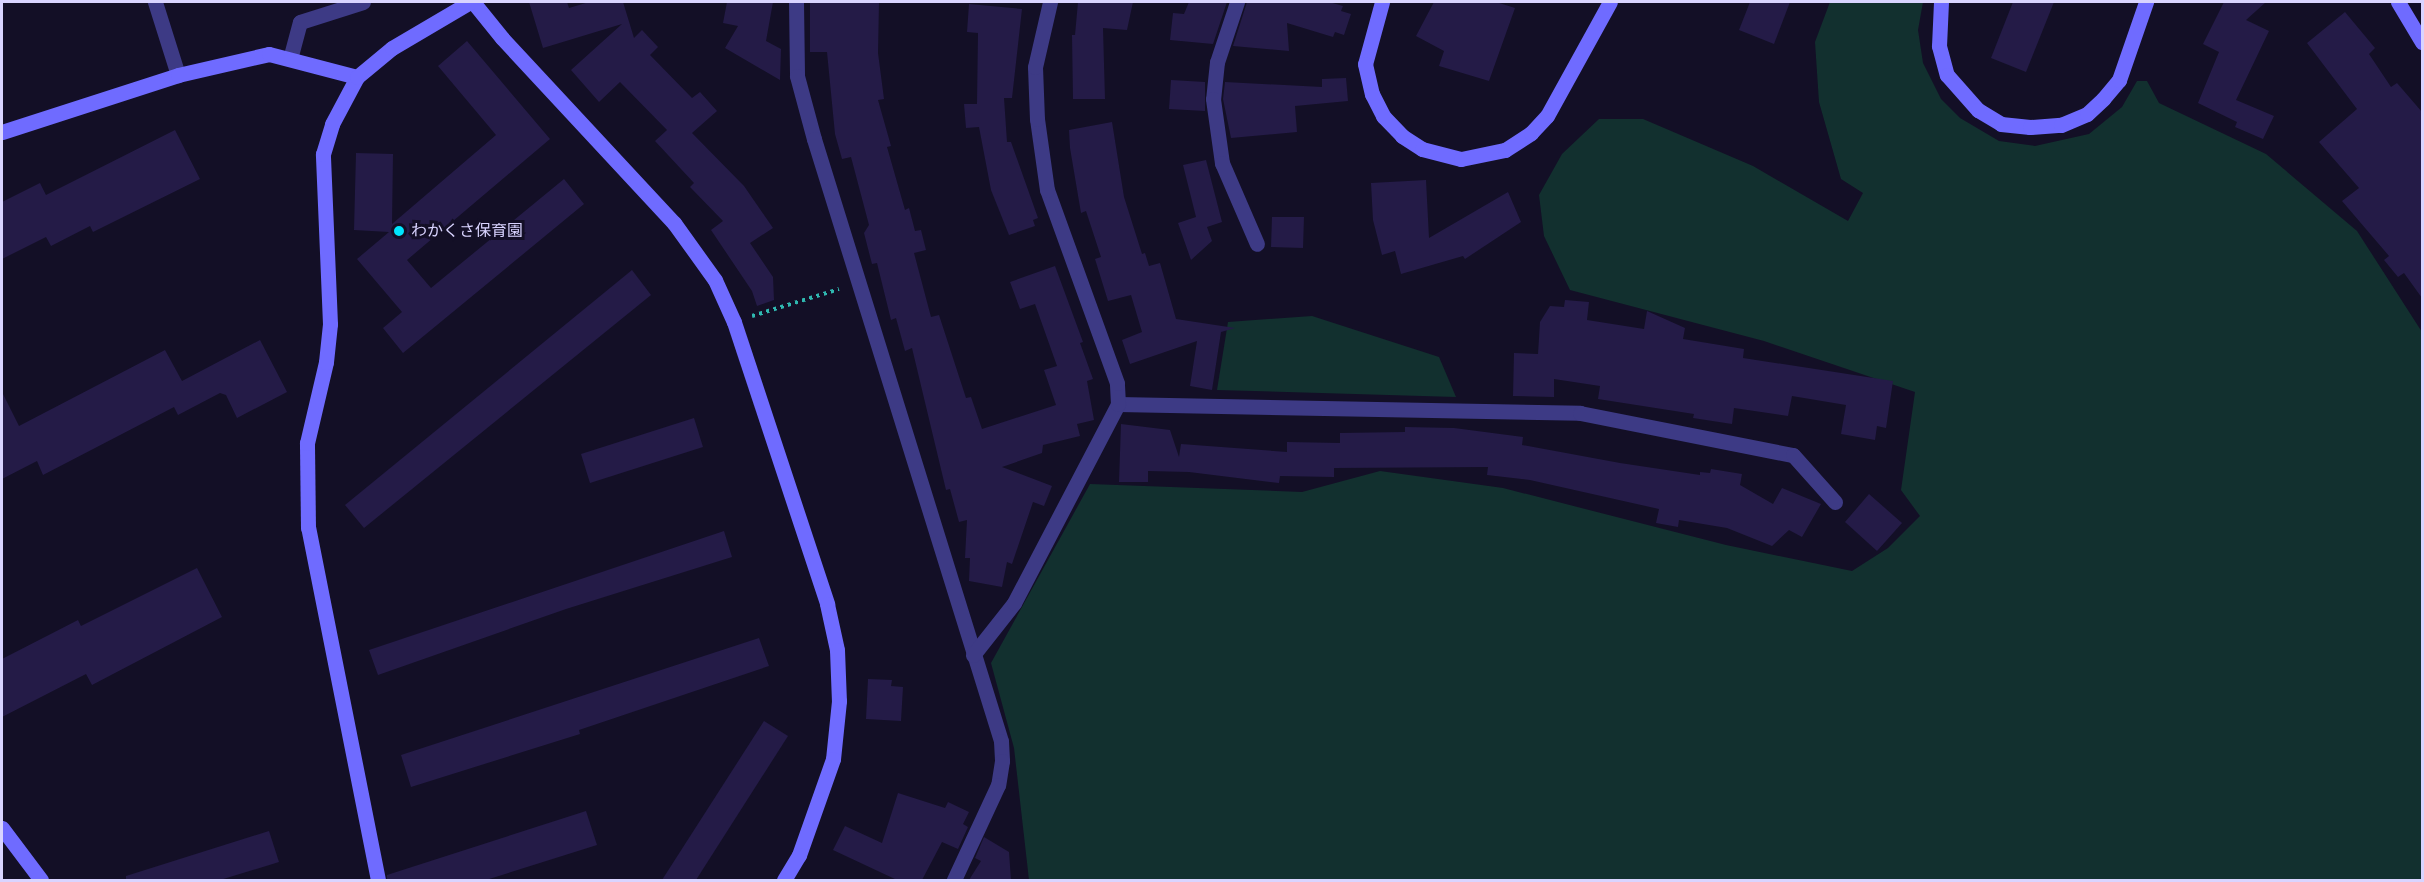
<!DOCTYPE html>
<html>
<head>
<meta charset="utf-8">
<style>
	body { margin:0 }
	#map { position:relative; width:2424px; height:882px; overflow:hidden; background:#130f26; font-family:"DM Sans","Noto Sans JP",sans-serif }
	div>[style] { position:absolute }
	.green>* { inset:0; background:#12302f }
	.building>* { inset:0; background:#241b47 }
	.path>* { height:4px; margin-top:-2px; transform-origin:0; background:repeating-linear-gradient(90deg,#2fb8b0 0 3px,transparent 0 7.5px) }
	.lane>* { height:15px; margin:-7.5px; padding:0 7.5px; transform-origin:7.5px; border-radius:7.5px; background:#3d3a85 }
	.street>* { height:15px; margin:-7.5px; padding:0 7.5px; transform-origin:7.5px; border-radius:7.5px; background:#3d3a85 }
	.secondary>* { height:15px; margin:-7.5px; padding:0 7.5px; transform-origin:7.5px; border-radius:7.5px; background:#6f6bff }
	.dots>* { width:16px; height:16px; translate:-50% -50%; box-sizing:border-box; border:3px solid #130f26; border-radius:50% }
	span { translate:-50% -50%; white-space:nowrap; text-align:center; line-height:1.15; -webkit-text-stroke:6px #130f26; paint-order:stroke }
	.poi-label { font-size:16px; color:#d9d4ff }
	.left { translate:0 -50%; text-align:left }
	.frame { position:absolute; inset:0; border:3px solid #d9d4ff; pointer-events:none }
</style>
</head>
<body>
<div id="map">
	<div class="green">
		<i style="clip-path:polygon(1830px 2px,1923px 2px,1918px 30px,1923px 63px,1941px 99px,1960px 118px,1999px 141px,2035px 146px,2089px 134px,2122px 107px,2137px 81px,2147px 81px,2159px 103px,2266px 154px,2357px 231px,2422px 332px,2422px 880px,1029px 880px,1014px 748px,991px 663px,1090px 484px,1302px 492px,1380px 471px,1503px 488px,1726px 545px,1852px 571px,1888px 548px,1920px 516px,1901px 490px,1915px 392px,1764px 341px,1570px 290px,1544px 236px,1539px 195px,1562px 154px,1599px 119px,1643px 119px,1753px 166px,1848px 221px,1863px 193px,1841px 179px,1819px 102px,1815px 42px)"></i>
		<i style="clip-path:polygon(1312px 316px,1439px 357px,1456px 397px,1217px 390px,1228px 322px)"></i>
	</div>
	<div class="building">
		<i style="clip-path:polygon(529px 2px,567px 2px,569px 8px,589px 2px,623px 2px,634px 38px,642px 30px,658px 47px,650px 55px,692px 98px,700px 92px,717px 111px,692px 133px,744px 186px,773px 228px,750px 243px,773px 277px,774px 300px,757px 306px,752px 291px,711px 230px,723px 221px,690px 187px,694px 183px,655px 141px,667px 130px,620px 82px,599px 102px,571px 70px,622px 24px,543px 48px)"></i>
		<i style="clip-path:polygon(727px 2px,773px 2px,766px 41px,781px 49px,780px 80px,725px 48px,738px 26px,723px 23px)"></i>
		<i style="clip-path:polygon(810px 2px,879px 2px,878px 53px,884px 99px,878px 100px,891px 146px,887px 147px,905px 210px,909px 208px,915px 231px,921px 230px,926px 250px,914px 253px,931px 317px,939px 315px,966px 398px,971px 397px,982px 429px,1056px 405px,1044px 370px,1057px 366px,1035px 304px,1020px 309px,1010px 282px,1055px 266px,1083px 342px,1080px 343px,1093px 379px,1087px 381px,1094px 420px,1077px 424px,1080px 436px,1043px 445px,1042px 453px,1002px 467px,1052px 486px,1044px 506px,1033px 502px,1012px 564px,1007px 562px,1002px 587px,969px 581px,970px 558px,965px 558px,967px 520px,959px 522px,950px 489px,946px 490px,912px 348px,905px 351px,896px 318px,891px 320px,877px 263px,872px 264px,864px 233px,869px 225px,851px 157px,842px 159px,835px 134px,827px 52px,810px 52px)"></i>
		<i style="clip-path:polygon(1078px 2px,1133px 2px,1127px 30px,1103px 28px,1105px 99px,1073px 99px,1072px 35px,1075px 35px)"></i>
		<i style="clip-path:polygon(1189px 2px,1227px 2px,1213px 44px,1170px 40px,1173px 13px,1184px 14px)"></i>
		<i style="clip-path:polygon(1247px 2px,1329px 2px,1343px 6px,1341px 11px,1351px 14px,1344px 35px,1335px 32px,1333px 37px,1287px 23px,1289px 51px,1233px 46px)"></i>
		<i style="clip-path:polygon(1434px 2px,1496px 2px,1515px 8px,1489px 81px,1439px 66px,1444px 51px,1416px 36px)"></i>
		<i style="clip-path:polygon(1750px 2px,1790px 2px,1774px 44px,1739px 30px)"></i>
		<i style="clip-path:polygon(2013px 2px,2054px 2px,2026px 72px,1991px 58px)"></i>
		<i style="clip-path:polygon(2224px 2px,2266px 2px,2246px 20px,2269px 31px,2236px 100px,2274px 116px,2263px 139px,2235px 127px,2237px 122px,2198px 103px,2219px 52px,2203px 44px)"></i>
		<i style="clip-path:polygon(969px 4px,1022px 9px,1012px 98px,1004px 98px,1007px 142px,1011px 142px,1038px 218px,1033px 220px,1035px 226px,1009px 235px,991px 190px,979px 127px,966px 128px,964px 104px,977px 104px,978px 33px,967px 32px)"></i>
		<i style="clip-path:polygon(2345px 12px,2375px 48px,2369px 54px,2391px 87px,2397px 83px,2422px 112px,2422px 298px,2404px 273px,2398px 277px,2384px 260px,2389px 256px,2342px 201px,2359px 188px,2319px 142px,2357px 109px,2307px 43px)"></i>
		<i style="clip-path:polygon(467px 41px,550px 139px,407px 260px,431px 288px,564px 179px,584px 204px,403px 353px,383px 328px,402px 312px,357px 259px,389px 232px,354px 230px,356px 153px,393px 154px,392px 224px,496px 135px,438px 66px)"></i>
		<i style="clip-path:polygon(1346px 78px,1348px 101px,1295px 106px,1297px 132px,1231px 138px,1223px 99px,1225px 82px,1322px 87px,1322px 79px)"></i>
		<i style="clip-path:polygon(1171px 80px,1205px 82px,1205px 111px,1169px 109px)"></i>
		<i style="clip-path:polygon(1112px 122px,1124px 197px,1142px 254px,1145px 253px,1149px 266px,1160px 263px,1176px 319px,1235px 328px,1221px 332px,1212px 390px,1190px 386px,1197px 341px,1130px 364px,1122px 340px,1142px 332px,1131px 295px,1108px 301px,1095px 259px,1101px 257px,1086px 211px,1081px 213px,1070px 148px,1069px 130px)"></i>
		<i style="clip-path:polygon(175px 130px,200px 179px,93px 232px,90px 226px,51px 246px,46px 237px,2px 259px,2px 202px,40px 183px,46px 195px)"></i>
		<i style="clip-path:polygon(1206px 160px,1222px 222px,1207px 227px,1212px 241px,1191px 260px,1178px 223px,1196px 217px,1183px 165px)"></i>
		<i style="clip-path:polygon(1426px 180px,1429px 238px,1508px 192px,1521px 222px,1465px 259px,1463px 256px,1401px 274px,1395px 251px,1382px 255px,1373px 220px,1371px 183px)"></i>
		<i style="clip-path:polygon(1272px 217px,1304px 217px,1303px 248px,1271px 247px)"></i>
		<i style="clip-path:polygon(632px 270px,651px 295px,364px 528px,345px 505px)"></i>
		<i style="clip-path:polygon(1565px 300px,1589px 302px,1587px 320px,1644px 329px,1647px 311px,1685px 328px,1683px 339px,1744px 349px,1743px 358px,1893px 381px,1886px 428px,1877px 426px,1875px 440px,1841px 434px,1846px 405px,1792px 396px,1788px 416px,1734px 408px,1732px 424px,1693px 418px,1694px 414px,1598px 399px,1600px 386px,1554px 379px,1554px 397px,1513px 396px,1514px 353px,1538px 354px,1540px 322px,1550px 306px,1564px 307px)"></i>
		<i style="clip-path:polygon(260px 340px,287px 392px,237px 418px,226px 395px,220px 393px,178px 415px,174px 407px,43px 475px,37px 461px,2px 479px,2px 392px,19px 426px,165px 350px,182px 381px)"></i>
		<i style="clip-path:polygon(694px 418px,703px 447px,590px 483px,581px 454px)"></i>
		<i style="clip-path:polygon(1121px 424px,1170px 430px,1179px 457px,1181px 444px,1287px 452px,1287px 442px,1340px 443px,1340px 433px,1405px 432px,1405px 427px,1454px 428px,1523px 437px,1522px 445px,1620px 463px,1700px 475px,1700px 472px,1710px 473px,1711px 469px,1742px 474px,1740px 485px,1773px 504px,1782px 488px,1821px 504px,1802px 537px,1789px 530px,1772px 546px,1727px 528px,1679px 520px,1678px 527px,1656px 523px,1659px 509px,1530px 480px,1487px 475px,1488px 467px,1334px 468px,1334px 477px,1280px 476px,1279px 483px,1189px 472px,1148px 471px,1148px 482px,1119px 482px)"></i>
		<i style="clip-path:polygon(1869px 494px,1902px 523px,1877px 551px,1845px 522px)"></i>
		<i style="clip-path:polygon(724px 531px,732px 557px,566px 609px,378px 675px,369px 650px)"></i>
		<i style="clip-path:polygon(197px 568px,222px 617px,92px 685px,86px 674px,2px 717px,2px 659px,78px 620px,81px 626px)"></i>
		<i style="clip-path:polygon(759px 638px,769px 666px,579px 730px,580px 734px,411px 787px,401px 755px)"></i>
		<i style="clip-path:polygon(868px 679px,892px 680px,891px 686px,903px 687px,901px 721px,866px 719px)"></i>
		<i style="clip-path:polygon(764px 721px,788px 736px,696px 880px,662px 880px)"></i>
		<i style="clip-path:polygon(898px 793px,945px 808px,948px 802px,969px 812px,963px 824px,968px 827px,958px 849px,942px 842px,922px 880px,897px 880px,833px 850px,845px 826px,882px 843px)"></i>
		<i style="clip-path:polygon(586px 811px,597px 845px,486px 880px,387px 880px,387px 875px)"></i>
		<i style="clip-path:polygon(269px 831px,279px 862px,220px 880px,126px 880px,126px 876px)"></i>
		<i style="clip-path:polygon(984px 837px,1009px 852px,1011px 880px,969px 880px,981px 861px,975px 858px)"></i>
	</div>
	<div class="path">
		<i style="left:752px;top:316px;width:91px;rotate:-17.2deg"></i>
	</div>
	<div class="lane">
		<i style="left:155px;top:2px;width:77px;rotate:72.5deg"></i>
		<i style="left:290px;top:59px;width:38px;rotate:-75deg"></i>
		<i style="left:300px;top:22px;width:66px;rotate:-17.6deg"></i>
	</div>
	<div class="street">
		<i style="left:796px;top:2px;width:74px;rotate:89.2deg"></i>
		<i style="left:797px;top:76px;width:65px;rotate:74.9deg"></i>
		<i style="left:814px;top:139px;width:630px;rotate:72.74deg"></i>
		<i style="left:1001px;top:741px;width:20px;rotate:87deg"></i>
		<i style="left:1002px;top:761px;width:24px;rotate:99deg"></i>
		<i style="left:998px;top:785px;width:105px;rotate:114.9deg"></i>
		<i style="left:1237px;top:2px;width:63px;rotate:108.4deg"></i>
		<i style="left:1217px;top:62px;width:37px;rotate:96deg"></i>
		<i style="left:1213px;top:99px;width:65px;rotate:82deg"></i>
		<i style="left:1222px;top:163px;width:88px;rotate:66.6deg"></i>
		<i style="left:1118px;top:404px;width:462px;rotate:1.1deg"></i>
		<i style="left:1580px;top:413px;width:217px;rotate:11.2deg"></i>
		<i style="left:1793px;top:455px;width:63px;rotate:48.2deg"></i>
		<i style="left:973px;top:655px;width:66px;rotate:-51.7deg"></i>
		<i style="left:1014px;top:603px;width:225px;rotate:-62.4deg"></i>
		<i style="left:1118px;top:404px;width:21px;rotate:-93deg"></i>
		<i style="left:1117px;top:383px;width:205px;rotate:-109.9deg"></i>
		<i style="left:1047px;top:190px;width:72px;rotate:-98deg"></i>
		<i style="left:1037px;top:119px;width:52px;rotate:-92.2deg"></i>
		<i style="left:1035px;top:67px;width:67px;rotate:-77deg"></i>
	</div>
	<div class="secondary">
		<i style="left:473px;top:2px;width:46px;rotate:51.1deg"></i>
		<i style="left:502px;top:38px;width:253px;rotate:47.1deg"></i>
		<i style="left:674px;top:223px;width:70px;rotate:54.3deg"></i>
		<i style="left:715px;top:280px;width:46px;rotate:65.7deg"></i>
		<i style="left:734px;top:322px;width:297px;rotate:71.7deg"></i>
		<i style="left:827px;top:604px;width:47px;rotate:77.7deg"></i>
		<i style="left:837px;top:650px;width:51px;rotate:87.8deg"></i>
		<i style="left:839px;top:701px;width:58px;rotate:95.9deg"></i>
		<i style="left:833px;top:759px;width:102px;rotate:109.5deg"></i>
		<i style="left:799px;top:855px;width:29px;rotate:121deg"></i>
		<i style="left:1382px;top:2px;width:64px;rotate:105.3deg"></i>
		<i style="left:1365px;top:64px;width:31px;rotate:77deg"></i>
		<i style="left:1372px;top:94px;width:25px;rotate:63deg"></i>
		<i style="left:1383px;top:116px;width:28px;rotate:46deg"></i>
		<i style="left:1402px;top:136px;width:24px;rotate:33deg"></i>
		<i style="left:1422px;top:149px;width:40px;rotate:14.4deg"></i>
		<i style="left:1461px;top:159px;width:45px;rotate:-11.6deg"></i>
		<i style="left:1505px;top:150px;width:31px;rotate:-33deg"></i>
		<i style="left:1531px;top:133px;width:23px;rotate:-47deg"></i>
		<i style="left:1547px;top:116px;width:130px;rotate:-61.1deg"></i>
		<i style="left:1941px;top:2px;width:44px;rotate:92.6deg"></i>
		<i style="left:1939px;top:46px;width:30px;rotate:75deg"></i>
		<i style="left:1947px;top:75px;width:47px;rotate:48.5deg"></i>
		<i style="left:1978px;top:110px;width:27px;rotate:31deg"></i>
		<i style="left:2001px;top:124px;width:29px;rotate:6deg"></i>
		<i style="left:2030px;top:127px;width:31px;rotate:-4deg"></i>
		<i style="left:2061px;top:125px;width:28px;rotate:-23deg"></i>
		<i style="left:2087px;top:114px;width:22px;rotate:-43deg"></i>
		<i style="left:2103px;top:99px;width:25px;rotate:-50deg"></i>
		<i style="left:2119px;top:80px;width:83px;rotate:-70.9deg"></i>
		<i style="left:2398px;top:2px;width:47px;rotate:59deg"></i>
		<i style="left:2px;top:132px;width:185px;rotate:-17.9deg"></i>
		<i style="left:178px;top:75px;width:93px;rotate:-13deg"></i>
		<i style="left:269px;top:54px;width:91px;rotate:14.6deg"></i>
		<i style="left:2px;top:828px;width:65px;rotate:53.1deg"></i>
		<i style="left:378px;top:880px;width:359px;rotate:-101.2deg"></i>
		<i style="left:308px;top:528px;width:85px;rotate:-90.7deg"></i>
		<i style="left:307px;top:443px;width:83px;rotate:-76.8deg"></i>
		<i style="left:326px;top:362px;width:38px;rotate:-84deg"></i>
		<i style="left:330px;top:324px;width:170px;rotate:-92.4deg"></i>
		<i style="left:323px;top:154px;width:31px;rotate:-73deg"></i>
		<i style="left:332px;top:124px;width:53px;rotate:-62deg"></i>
		<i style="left:357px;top:77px;width:45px;rotate:-39.6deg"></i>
		<i style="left:392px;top:48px;width:91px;rotate:-30.5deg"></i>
	</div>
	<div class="dots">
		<i style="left:399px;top:231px;background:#00e5ff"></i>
	</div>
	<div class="poi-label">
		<span class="left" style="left:411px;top:231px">わかくさ保育園</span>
	</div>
	<div class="frame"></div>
</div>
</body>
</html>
